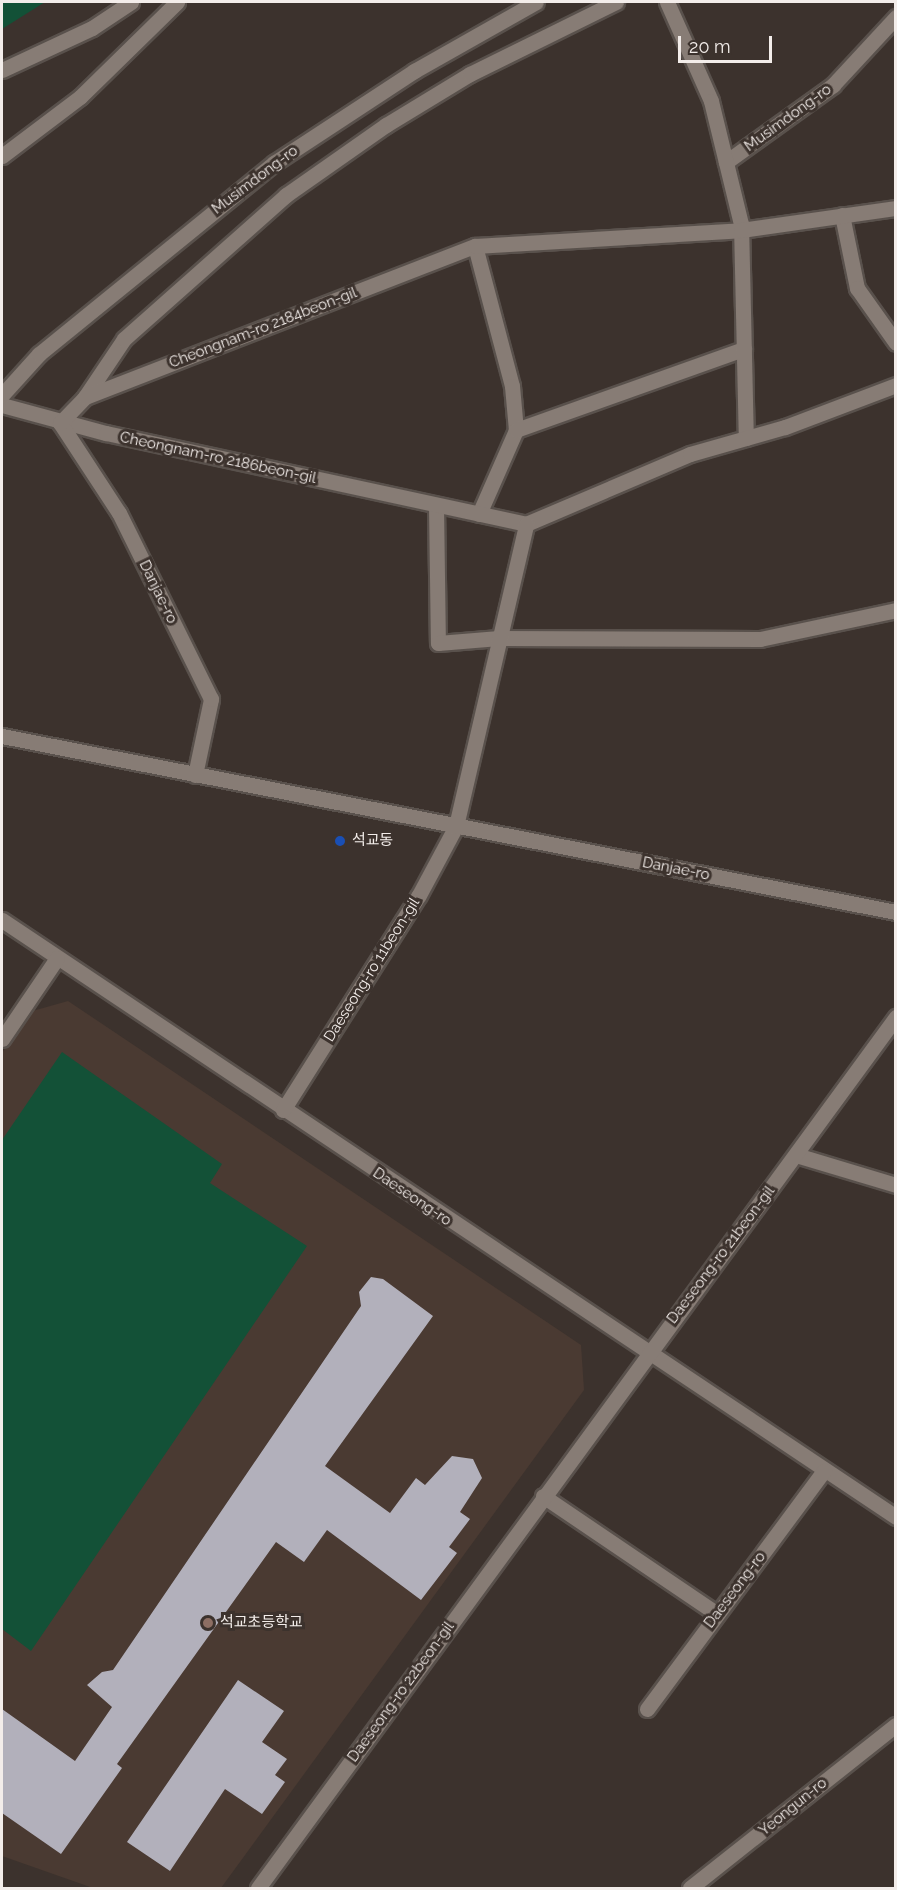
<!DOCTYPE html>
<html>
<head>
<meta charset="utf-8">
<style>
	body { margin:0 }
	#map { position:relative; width:897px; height:1890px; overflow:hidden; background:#3c322d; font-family:Raleway,"Noto Sans KR",sans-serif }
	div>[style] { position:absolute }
	.built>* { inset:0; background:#4a3a32 }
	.green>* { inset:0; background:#135137 }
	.building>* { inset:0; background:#b2b0bb }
	.roads { filter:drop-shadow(2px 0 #59514c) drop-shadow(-2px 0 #59514c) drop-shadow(0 2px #59514c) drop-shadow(0 -2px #59514c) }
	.service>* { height:15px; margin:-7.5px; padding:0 7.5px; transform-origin:7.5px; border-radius:7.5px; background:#877c75 }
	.minor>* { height:15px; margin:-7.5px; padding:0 7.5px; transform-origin:7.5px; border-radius:7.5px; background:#877c75 }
	.tertiary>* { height:15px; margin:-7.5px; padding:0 7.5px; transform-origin:7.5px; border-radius:7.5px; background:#877c75 }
	.dots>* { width:16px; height:16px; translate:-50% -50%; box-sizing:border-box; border:3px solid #3c322d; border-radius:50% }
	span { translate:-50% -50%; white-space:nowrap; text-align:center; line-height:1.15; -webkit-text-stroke:6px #3c322d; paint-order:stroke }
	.street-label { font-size:15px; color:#f3edea }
	.poi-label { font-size:15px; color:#f3edea }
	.left { translate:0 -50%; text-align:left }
	.frame { position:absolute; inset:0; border:3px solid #f3edea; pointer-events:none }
	.scale { position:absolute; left:678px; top:36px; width:94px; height:27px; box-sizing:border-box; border:3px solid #f3edea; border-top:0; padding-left:8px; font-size:18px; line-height:21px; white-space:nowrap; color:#f3edea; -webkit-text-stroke:4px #3c322d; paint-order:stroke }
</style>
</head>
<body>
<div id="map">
	<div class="built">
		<i style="clip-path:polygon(68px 1001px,581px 1345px,584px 1390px,221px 1888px,93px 1888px,2px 1856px,2px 1053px,29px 1012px)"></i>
	</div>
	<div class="green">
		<i style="clip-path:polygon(2px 2px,45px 2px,2px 29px)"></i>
		<i style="clip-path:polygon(62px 1052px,222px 1164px,210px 1183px,307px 1246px,31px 1651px,2px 1629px,2px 1140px)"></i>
	</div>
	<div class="building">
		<i style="clip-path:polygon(371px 1277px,383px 1279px,433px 1316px,325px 1466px,390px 1513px,416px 1478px,425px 1485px,452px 1456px,473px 1459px,482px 1478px,460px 1512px,470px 1519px,449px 1547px,457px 1553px,421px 1600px,327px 1530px,304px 1562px,276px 1542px,117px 1764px,122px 1768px,61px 1854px,2px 1813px,2px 1709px,75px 1761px,112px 1707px,87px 1685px,102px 1672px,113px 1670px,361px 1306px,359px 1292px)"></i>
		<i style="clip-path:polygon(238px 1680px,284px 1711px,262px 1742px,287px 1759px,275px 1775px,285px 1782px,262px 1814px,225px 1789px,170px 1871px,127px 1842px)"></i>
	</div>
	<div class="roads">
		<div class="service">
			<i style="left:726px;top:162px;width:132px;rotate:-35.7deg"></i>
			<i style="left:833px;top:85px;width:93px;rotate:-47.2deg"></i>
			<i style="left:842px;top:215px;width:75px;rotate:78.4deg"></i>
			<i style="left:857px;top:288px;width:67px;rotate:54.7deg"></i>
			<i style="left:475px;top:246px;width:145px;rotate:75.2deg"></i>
			<i style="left:512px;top:386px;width:44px;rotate:84.8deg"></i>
			<i style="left:436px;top:505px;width:138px;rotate:89.2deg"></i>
			<i style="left:438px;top:643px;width:61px;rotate:-4.7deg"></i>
			<i style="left:499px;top:638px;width:261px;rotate:0.2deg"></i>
			<i style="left:760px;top:639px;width:139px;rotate:-12deg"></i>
			<i style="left:479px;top:514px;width:92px;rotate:-66.2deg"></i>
			<i style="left:516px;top:430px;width:242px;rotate:-19.6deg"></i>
			<i style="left:796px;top:1155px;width:104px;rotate:16.7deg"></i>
		</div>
		<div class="minor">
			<i style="left:667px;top:2px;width:108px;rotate:66deg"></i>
			<i style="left:711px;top:101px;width:127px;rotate:76.3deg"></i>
			<i style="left:741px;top:224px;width:214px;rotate:88.7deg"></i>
			<i style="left:2px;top:70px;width:99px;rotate:-25deg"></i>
			<i style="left:92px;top:28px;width:47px;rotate:-33.7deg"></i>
			<i style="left:2px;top:156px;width:98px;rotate:-37.1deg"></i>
			<i style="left:80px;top:97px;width:136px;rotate:-44.4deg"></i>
			<i style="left:85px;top:397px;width:70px;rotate:-56.1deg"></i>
			<i style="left:124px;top:339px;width:217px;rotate:-41.6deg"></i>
			<i style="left:286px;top:195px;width:122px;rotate:-35deg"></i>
			<i style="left:386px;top:125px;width:98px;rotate:-31.3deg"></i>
			<i style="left:470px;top:74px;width:163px;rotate:-26.3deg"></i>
			<i style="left:2px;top:405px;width:108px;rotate:15.1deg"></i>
			<i style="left:106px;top:433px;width:430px;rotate:12.2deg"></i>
			<i style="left:526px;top:524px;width:178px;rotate:-23.1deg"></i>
			<i style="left:690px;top:454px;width:99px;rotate:-15.9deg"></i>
			<i style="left:785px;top:427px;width:119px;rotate:-20.7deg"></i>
			<i style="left:195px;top:775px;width:78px;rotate:-78.1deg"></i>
			<i style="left:211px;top:699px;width:208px;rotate:-116.3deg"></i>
			<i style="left:119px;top:513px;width:108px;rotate:-123.2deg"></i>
			<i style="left:60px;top:423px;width:36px;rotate:-46deg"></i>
			<i style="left:85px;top:397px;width:418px;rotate:-21.2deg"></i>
			<i style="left:475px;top:246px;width:266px;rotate:-3.4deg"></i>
			<i style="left:741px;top:230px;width:157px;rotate:-8.1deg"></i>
			<i style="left:2px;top:920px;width:1075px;rotate:33.73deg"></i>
			<i style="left:2px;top:1039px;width:98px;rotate:-55.8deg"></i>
			<i style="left:283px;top:1110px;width:254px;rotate:-57.7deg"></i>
			<i style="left:419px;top:895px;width:78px;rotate:-61.8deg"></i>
			<i style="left:456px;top:826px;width:310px;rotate:-76.9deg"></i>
			<i style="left:543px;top:1496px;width:210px;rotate:34.1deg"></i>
			<i style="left:647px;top:1709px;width:297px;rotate:-53.4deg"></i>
			<i style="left:258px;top:1888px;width:1080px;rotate:-53.78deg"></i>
			<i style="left:690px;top:1888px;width:263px;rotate:-38.4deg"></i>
		</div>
		<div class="tertiary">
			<i style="left:2px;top:395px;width:55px;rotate:-47.9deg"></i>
			<i style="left:39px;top:354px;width:303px;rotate:-39.1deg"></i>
			<i style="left:274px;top:163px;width:168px;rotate:-33.3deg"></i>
			<i style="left:414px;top:71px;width:140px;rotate:-29.5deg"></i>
			<i style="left:2px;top:736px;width:911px;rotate:11.14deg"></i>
		</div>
	</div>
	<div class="dots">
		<i style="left:340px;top:841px;background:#1a4fb4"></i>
		<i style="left:208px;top:1623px;background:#8d6e63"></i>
	</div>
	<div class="street-label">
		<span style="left:788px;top:118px;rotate:-36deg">Musimdong-ro</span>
		<span style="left:255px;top:180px;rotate:-37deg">Musimdong-ro</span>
		<span style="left:263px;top:328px;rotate:-21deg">Cheongnam-ro 2184beon-gil</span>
		<span style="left:218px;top:458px;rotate:12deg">Cheongnam-ro 2186beon-gil</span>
		<span style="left:158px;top:592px;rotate:64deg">Danjae-ro</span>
		<span style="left:676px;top:869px;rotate:11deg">Danjae-ro</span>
		<span style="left:372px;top:970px;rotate:-58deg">Daeseong-ro 11beon-gil</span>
		<span style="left:412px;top:1197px;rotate:34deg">Daeseong-ro</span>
		<span style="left:721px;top:1255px;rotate:-53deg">Daeseong-ro 21beon-gil</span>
		<span style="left:735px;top:1590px;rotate:-53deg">Daeseong-ro</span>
		<span style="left:401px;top:1692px;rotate:-54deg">Daeseong-ro 22beon-gil</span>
		<span style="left:793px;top:1807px;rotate:-39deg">Yeongun-ro</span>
	</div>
	<div class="poi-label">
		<span class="left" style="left:352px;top:841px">석교동</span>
		<span class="left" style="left:220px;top:1623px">석교초등학교</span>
	</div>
	<div class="frame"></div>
	<div class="scale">20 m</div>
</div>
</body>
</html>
